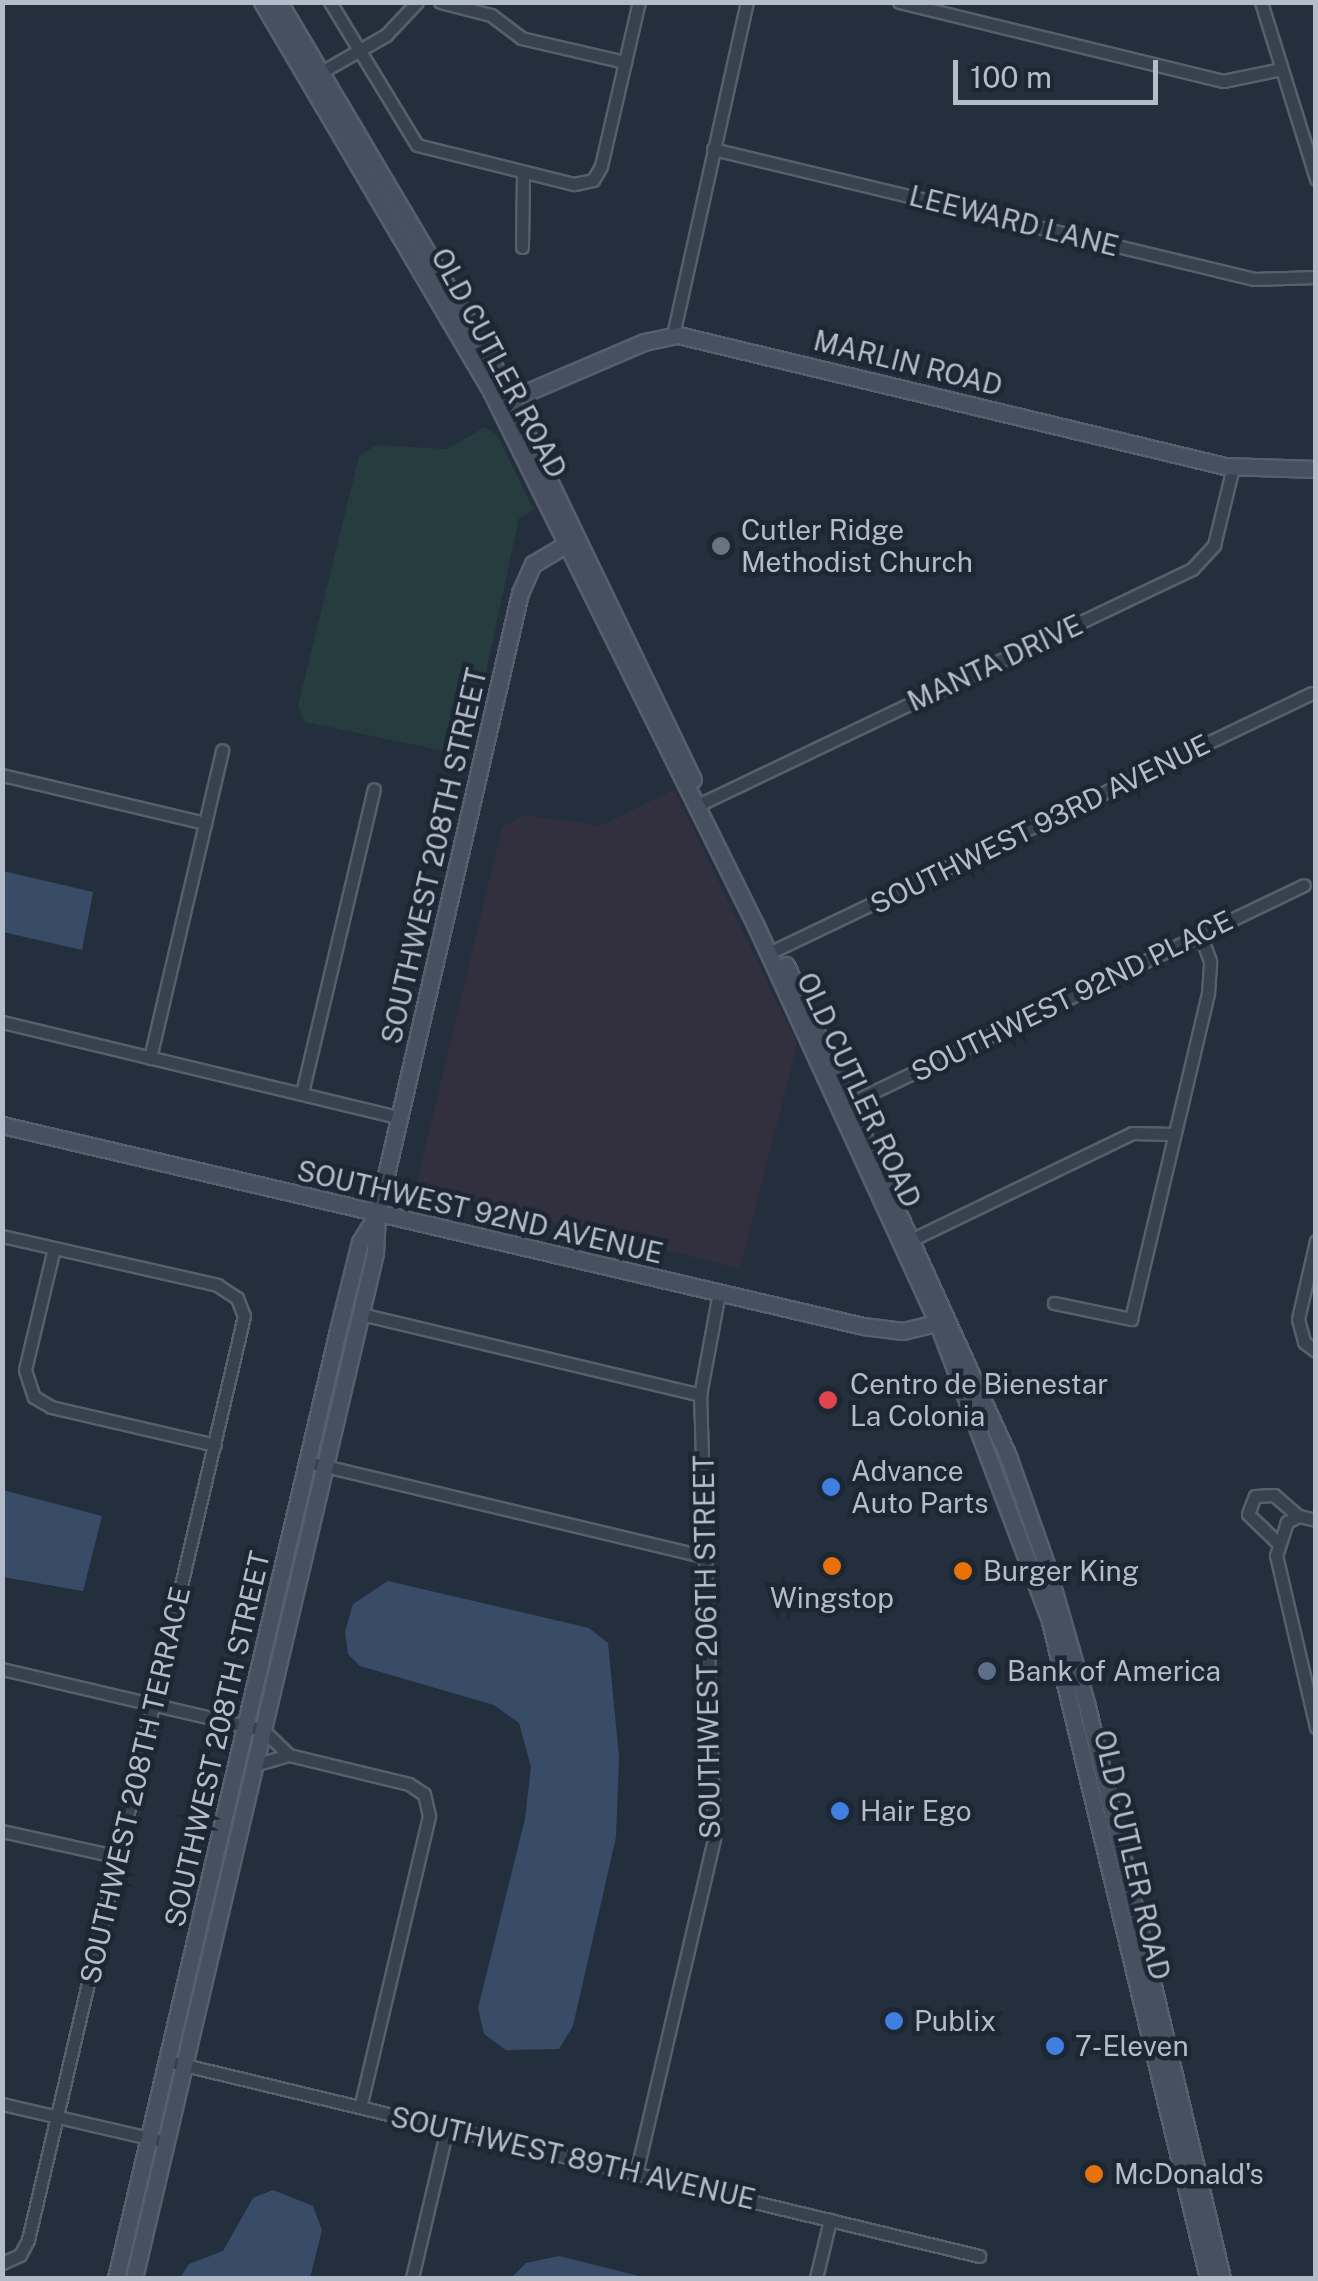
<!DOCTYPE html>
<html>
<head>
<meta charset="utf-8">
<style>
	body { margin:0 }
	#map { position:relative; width:1318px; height:2281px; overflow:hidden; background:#242f3e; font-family:"Public Sans",sans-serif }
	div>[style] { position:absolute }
	.medical>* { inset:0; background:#32303f }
	.green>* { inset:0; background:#263c3f }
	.water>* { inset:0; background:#394c67 }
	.roads { filter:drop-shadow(2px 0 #565f6c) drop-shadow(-2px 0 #565f6c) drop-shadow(0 2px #565f6c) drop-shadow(0 -2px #565f6c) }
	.street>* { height:11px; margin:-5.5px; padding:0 5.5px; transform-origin:5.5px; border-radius:5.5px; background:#38414e }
	.secondary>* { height:15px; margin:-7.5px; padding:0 7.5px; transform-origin:7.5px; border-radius:7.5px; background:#465061 }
	.dots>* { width:28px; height:28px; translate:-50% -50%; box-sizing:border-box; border:5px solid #1d2633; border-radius:50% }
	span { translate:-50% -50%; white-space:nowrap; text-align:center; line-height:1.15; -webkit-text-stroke:9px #1d2633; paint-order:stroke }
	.street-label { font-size:28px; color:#b4bcc9 }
	.poi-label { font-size:28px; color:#b4bcc9 }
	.left { translate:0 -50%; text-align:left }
	.frame { position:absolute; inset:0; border:5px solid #b4bcc9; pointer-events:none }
	.scale { position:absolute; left:953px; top:60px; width:205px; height:45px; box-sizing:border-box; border:5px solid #b4bcc9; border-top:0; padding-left:12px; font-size:30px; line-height:35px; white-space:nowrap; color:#b4bcc9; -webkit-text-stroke:8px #1d2633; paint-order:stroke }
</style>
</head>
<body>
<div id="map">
	<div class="medical">
		<i style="clip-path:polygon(674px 790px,797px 1044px,740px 1269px,416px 1186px,502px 827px,525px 815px,600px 826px)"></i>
	</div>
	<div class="green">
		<i style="clip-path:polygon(485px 427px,497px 435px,534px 510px,519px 518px,468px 756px,305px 722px,298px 706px,359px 456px,376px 445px,447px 449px)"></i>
	</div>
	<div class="water">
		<i style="clip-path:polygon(3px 871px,93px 892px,82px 950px,3px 932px)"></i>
		<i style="clip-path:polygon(3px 1490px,102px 1516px,83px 1591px,3px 1577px)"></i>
		<i style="clip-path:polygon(388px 1581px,589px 1628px,608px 1643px,619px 1757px,616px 1837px,573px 2026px,559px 2049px,506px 2050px,484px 2034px,478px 2008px,525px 1819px,531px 1767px,519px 1723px,494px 1705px,360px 1666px,348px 1654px,345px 1632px,353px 1604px)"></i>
		<i style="clip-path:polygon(273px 2190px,313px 2206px,322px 2230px,310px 2278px,180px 2278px,189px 2264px,223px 2251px,253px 2198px)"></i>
		<i style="clip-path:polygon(559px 2256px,647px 2278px,511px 2278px,526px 2263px)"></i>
	</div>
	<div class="roads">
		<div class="street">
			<i style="left:330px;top:2px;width:167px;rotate:58.7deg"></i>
			<i style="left:417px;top:145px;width:162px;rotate:14deg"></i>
			<i style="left:574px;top:184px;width:19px;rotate:-12deg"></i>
			<i style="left:593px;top:180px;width:16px;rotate:-60deg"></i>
			<i style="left:601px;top:166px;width:168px;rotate:-77deg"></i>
			<i style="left:440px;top:2px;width:53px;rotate:14.3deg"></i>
			<i style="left:491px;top:15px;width:38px;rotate:37deg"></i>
			<i style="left:521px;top:38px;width:107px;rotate:13deg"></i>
			<i style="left:899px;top:2px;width:333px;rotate:13.7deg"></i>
			<i style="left:1223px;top:81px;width:59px;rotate:-11.7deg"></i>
			<i style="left:1261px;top:2px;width:185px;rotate:72.7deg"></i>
			<i style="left:316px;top:75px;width:81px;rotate:-29.7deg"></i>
			<i style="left:386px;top:35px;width:45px;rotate:-46.8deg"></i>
			<i style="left:713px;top:149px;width:556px;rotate:13.51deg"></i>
			<i style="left:1254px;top:279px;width:62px;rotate:-1.8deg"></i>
			<i style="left:522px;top:247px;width:74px;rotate:-89.2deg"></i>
			<i style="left:673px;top:335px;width:341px;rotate:-77.5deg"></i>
			<i style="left:2px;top:775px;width:209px;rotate:13.3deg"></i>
			<i style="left:696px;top:806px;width:550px;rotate:-25.54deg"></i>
			<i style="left:1192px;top:569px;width:33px;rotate:-47deg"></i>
			<i style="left:1214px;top:545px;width:80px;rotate:-76.3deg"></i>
			<i style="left:769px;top:953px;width:602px;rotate:-25.59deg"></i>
			<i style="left:2px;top:1022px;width:408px;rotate:13.5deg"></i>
			<i style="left:150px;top:1058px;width:316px;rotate:-76.8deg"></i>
			<i style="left:302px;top:1093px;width:312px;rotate:-76.7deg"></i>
			<i style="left:844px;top:1106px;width:510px;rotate:-25.66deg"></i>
			<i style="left:2px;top:1236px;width:221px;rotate:12.8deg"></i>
			<i style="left:217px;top:1285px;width:24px;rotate:33deg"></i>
			<i style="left:237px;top:1298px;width:19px;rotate:69deg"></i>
			<i style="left:244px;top:1316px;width:949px;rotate:103.16deg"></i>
			<i style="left:28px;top:2240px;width:17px;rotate:118deg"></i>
			<i style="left:20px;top:2255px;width:20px;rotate:156deg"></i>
			<i style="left:913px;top:1239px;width:243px;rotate:-25.8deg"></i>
			<i style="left:1132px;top:1133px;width:41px;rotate:1.4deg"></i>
			<i style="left:1316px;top:1241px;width:80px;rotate:103deg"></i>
			<i style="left:1298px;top:1319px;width:24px;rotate:75deg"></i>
			<i style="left:1304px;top:1342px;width:15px;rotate:37deg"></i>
			<i style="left:54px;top:1248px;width:125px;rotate:103.4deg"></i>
			<i style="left:25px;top:1370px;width:28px;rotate:72deg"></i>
			<i style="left:34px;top:1397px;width:20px;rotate:30deg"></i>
			<i style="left:51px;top:1407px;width:168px;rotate:13deg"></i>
			<i style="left:1054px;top:1303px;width:79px;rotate:11.7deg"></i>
			<i style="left:1131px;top:1319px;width:335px;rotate:-76.7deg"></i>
			<i style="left:1208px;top:993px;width:32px;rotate:-86deg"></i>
			<i style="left:1210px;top:961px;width:29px;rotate:-110deg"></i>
			<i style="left:361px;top:1314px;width:349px;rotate:13.4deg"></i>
			<i style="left:308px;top:1462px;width:409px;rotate:13.4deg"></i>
			<i style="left:1316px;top:1520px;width:18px;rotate:-167deg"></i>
			<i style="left:1298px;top:1516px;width:13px;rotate:151deg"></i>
			<i style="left:1287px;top:1522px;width:35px;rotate:108deg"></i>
			<i style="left:1276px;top:1555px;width:177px;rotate:76.9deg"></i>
			<i style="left:1277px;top:1542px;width:40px;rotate:-136deg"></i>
			<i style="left:1248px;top:1514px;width:19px;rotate:-69deg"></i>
			<i style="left:1255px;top:1496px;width:19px;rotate:-3deg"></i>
			<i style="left:1274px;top:1495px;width:32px;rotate:41deg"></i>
			<i style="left:2px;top:1669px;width:268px;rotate:13.2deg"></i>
			<i style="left:263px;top:1730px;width:36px;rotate:44deg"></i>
			<i style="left:289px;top:1755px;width:123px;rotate:13.6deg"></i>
			<i style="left:409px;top:1784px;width:18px;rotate:34deg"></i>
			<i style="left:424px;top:1794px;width:23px;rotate:77deg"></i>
			<i style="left:429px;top:1816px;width:299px;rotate:103.3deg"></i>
			<i style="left:254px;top:1765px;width:36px;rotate:-16deg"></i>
			<i style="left:2px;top:1831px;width:120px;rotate:12.5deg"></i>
			<i style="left:176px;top:2063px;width:826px;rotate:13.51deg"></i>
			<i style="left:2px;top:2104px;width:168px;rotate:13deg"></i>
			<i style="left:636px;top:2174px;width:344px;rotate:-76.9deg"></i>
			<i style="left:714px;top:1839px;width:444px;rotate:-91.8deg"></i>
			<i style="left:700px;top:1395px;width:105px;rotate:-79.5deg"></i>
			<i style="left:412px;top:2278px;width:153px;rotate:-76.8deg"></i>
			<i style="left:816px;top:2278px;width:60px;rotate:-76.4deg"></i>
		</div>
		<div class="secondary">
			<i style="left:262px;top:2px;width:445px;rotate:59.5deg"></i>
			<i style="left:488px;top:385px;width:604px;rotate:63.65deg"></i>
			<i style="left:756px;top:926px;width:438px;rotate:65.4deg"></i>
			<i style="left:938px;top:1324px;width:313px;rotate:69.3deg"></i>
			<i style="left:1049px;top:1617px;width:680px;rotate:76.47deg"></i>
			<i style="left:279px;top:2px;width:418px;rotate:59.4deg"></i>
			<i style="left:492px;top:362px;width:463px;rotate:64.3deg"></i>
			<i style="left:504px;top:402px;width:152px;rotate:-23.2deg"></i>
			<i style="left:644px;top:342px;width:35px;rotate:-12deg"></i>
			<i style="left:678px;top:335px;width:562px;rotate:13.47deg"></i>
			<i style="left:1225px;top:466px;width:91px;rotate:1.9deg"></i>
			<i style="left:786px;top:965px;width:539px;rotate:65.67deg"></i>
			<i style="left:1008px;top:1456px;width:114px;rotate:70.6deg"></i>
			<i style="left:1046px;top:1564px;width:148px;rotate:73.9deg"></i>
			<i style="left:1087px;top:1706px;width:588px;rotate:76.72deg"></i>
			<i style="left:2px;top:1125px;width:884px;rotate:13.14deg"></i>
			<i style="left:863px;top:1326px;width:40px;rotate:7.1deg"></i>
			<i style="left:903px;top:1331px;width:42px;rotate:-13.7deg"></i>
			<i style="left:116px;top:2278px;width:970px;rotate:-76.82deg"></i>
			<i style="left:337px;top:1334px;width:95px;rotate:-76deg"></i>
			<i style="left:360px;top:1242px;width:28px;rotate:-58deg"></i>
			<i style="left:134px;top:2278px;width:1053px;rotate:-76.77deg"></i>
			<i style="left:375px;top:1253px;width:39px;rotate:-87deg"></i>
			<i style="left:377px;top:1214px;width:637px;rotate:-77.03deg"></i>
			<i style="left:520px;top:593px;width:32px;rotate:-66deg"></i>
			<i style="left:533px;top:564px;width:49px;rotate:-30.8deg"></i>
		</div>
	</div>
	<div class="dots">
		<i style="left:721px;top:546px;background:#6b7280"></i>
		<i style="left:828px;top:1400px;background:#e0444e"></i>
		<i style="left:831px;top:1487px;background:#3f7fe0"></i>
		<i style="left:832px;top:1566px;background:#e8710a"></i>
		<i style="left:963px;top:1571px;background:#e8710a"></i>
		<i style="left:987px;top:1671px;background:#5c6f8a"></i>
		<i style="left:840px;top:1811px;background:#3f7fe0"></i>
		<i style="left:894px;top:2021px;background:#3f7fe0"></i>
		<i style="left:1055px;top:2046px;background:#3f7fe0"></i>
		<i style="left:1094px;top:2174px;background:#e8710a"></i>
	</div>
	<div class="street-label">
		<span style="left:1014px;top:221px;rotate:14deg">LEEWARD LANE</span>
		<span style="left:499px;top:363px;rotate:62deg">OLD CUTLER ROAD</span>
		<span style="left:908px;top:363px;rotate:14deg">MARLIN ROAD</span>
		<span style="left:995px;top:663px;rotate:-25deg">MANTA DRIVE</span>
		<span style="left:1040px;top:824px;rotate:-26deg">SOUTHWEST 93RD AVENUE</span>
		<span style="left:434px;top:856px;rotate:-77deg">SOUTHWEST 208TH STREET</span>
		<span style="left:1072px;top:996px;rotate:-26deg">SOUTHWEST 92ND PLACE</span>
		<span style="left:859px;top:1090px;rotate:65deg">OLD CUTLER ROAD</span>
		<span style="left:480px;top:1212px;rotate:13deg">SOUTHWEST 92ND AVENUE</span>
		<span style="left:707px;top:1647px;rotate:-91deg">SOUTHWEST 206TH STREET</span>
		<span style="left:217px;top:1739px;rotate:-77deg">SOUTHWEST 208TH STREET</span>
		<span style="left:135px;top:1785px;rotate:-77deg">SOUTHWEST 208TH TERRACE</span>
		<span style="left:1132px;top:1855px;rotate:77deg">OLD CUTLER ROAD</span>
		<span style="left:573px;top:2158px;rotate:13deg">SOUTHWEST 89TH AVENUE</span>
	</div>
	<div class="poi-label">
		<span class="left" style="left:741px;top:546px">Cutler Ridge<br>Methodist Church</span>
		<span class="left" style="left:850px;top:1400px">Centro de Bienestar<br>La Colonia</span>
		<span class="left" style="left:851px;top:1487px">Advance<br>Auto Parts</span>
		<span class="left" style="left:983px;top:1571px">Burger King</span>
		<span style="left:832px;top:1598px">Wingstop</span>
		<span class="left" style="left:1007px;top:1671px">Bank of America</span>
		<span class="left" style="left:860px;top:1811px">Hair Ego</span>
		<span class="left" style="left:914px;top:2021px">Publix</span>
		<span class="left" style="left:1075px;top:2046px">7-Eleven</span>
		<span class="left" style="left:1114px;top:2174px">McDonald's</span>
	</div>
	<div class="frame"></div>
	<div class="scale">100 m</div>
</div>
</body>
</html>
